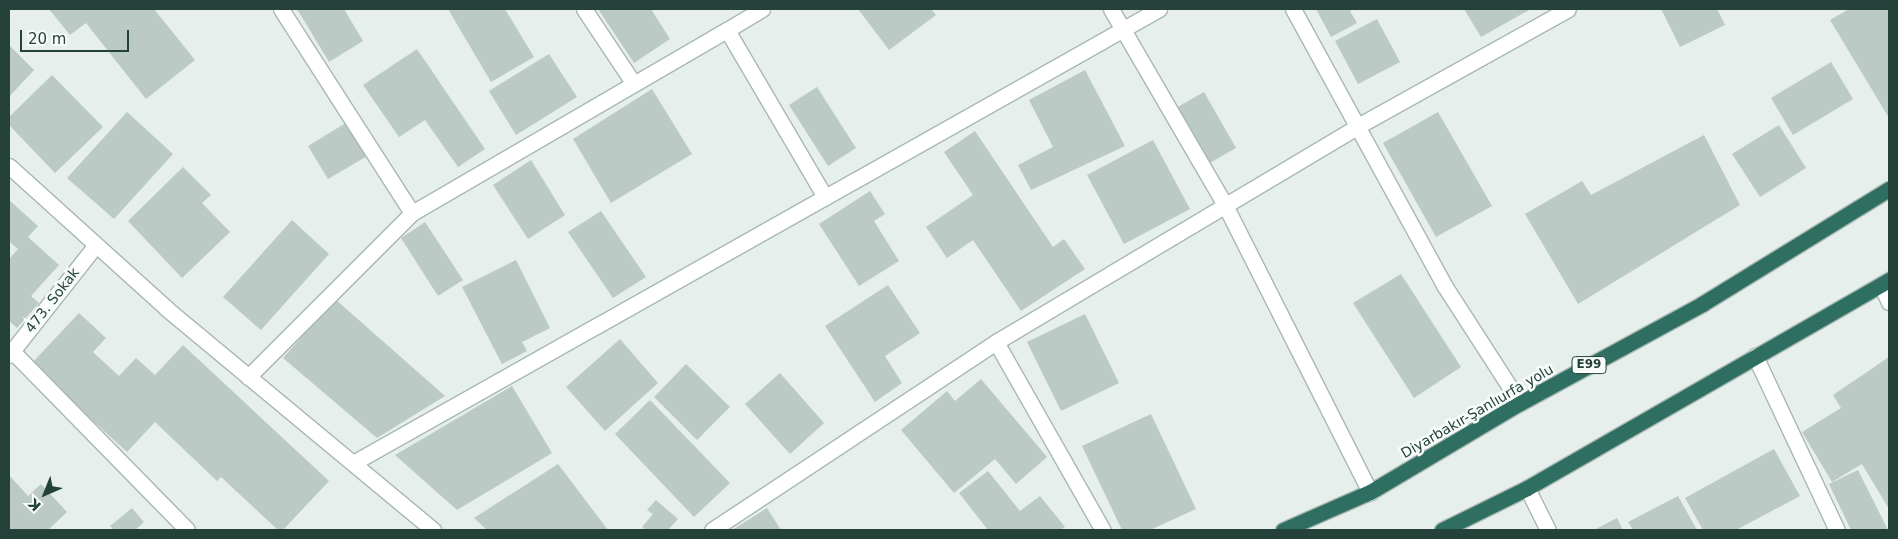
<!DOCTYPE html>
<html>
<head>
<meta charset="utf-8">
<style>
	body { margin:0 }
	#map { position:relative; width:1898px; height:539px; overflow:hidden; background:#e6efeb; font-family:"DejaVu Sans",sans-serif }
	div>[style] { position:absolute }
	.building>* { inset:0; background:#bbcac4 }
	.roads { filter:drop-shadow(1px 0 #a8b8b2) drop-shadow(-1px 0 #a8b8b2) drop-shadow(0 1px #a8b8b2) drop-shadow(0 -1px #a8b8b2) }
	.street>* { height:15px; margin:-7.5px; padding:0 7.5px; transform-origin:7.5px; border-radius:7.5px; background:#fff }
	.secondary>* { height:15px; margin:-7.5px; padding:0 7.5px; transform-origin:7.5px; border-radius:7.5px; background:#fff }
	.highway>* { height:15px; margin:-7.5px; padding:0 7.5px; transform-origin:7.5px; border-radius:7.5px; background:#2f6f62 }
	span { translate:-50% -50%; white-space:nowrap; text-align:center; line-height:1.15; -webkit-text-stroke:5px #f7fbf9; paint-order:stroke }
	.shield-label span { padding:1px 4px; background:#f7fbf9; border:1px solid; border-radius:4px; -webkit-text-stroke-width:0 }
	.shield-label { font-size:12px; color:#24423a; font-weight:700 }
	.street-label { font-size:14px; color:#24423a }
	.frame { position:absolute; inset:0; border:10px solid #24423a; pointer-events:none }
	.north { position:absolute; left:20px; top:469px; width:50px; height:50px; -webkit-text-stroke:4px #f7fbf9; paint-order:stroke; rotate:224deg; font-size:14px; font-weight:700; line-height:20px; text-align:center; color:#24423a }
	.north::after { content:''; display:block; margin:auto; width:18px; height:22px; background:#24423a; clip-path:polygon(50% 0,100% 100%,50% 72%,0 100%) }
	.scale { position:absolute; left:20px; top:30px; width:109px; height:22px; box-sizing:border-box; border:2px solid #24423a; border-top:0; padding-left:6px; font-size:15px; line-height:18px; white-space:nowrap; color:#24423a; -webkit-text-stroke:4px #f7fbf9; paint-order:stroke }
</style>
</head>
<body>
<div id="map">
	<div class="building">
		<i style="clip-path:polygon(49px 9px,154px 9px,195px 60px,146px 99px,86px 23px,70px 35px)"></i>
		<i style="clip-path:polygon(297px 9px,344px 9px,363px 41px,329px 62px)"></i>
		<i style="clip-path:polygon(448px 9px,505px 9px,534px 57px,491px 82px)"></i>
		<i style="clip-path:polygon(598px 9px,651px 9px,670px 39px,634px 63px)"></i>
		<i style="clip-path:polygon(858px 9px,931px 9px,936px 15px,889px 50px)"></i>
		<i style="clip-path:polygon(1316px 9px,1354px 9px,1350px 11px,1357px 23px,1331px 37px)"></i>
		<i style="clip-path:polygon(1464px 9px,1531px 9px,1481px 37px)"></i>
		<i style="clip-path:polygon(1661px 9px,1717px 9px,1725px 25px,1680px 47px)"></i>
		<i style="clip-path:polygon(1849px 9px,1889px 9px,1889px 118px,1830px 20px)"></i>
		<i style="clip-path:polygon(1377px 19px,1400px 62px,1358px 84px,1335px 41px)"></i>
		<i style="clip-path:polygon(9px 45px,34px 70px,9px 97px)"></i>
		<i style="clip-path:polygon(417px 49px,485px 149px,458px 167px,425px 120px,399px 137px,363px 85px)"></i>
		<i style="clip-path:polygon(549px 54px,577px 97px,516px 135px,489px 91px)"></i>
		<i style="clip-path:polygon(1831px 62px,1853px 99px,1793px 135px,1771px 98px)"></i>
		<i style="clip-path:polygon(1085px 70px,1125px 146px,1031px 190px,1018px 165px,1053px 147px,1029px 100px)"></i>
		<i style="clip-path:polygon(52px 75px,103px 127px,55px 173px,9px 125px,9px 117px)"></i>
		<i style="clip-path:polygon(817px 87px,856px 148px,828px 166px,789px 105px)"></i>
		<i style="clip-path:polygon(652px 89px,692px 154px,611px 203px,573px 139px)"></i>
		<i style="clip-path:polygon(1204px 92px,1236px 148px,1208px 164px,1176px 108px)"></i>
		<i style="clip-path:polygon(127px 112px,173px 154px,114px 219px,67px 178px)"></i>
		<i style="clip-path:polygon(1438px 112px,1492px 206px,1436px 237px,1383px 143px)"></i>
		<i style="clip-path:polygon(349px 121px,369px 155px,328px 179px,308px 146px)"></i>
		<i style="clip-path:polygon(1779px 125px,1806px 168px,1760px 197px,1732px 154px)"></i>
		<i style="clip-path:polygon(975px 131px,1053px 247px,1064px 239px,1085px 269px,1021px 311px,973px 240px,947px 258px,926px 227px,973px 195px,944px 152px)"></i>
		<i style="clip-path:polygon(1704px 135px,1740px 205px,1578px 304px,1525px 214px,1582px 181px,1591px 195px)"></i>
		<i style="clip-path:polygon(1153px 140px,1190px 209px,1124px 244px,1087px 175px)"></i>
		<i style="clip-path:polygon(531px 160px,565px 215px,528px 239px,493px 185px)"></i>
		<i style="clip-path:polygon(183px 167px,211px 195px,202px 203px,230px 232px,182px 278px,128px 221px)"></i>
		<i style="clip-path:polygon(870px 191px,885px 214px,874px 221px,899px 261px,859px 286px,819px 224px)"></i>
		<i style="clip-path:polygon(9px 200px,38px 226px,28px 237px,59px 265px,31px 296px,39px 303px,17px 328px,9px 321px,9px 259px,18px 249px,9px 241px)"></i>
		<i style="clip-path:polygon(601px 211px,646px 277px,613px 298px,568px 232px)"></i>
		<i style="clip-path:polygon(292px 220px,329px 254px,261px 330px,223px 297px)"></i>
		<i style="clip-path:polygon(425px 222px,463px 280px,438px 296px,401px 238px)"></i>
		<i style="clip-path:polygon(516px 260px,550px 328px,522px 342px,527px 351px,502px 364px,462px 287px)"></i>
		<i style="clip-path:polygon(1401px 274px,1461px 367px,1414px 398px,1353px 303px)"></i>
		<i style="clip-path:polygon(888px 285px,920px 333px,885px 356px,902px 383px,875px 402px,825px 326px)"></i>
		<i style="clip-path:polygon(335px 299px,445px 396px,377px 438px,283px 358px)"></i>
		<i style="clip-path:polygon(79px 313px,106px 338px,93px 352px,119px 376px,136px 358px,155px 375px,183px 345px,329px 481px,283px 530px,278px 530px,221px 477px,217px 481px,155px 422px,127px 452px,31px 364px)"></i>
		<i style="clip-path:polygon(1085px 314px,1119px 383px,1061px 411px,1027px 342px)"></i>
		<i style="clip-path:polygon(620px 339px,658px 383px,605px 431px,566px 387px)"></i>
		<i style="clip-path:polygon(1889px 357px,1889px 509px,1862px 464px,1832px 482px,1802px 432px,1841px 408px,1833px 395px)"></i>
		<i style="clip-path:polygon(686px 364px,730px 407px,697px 440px,654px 397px)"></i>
		<i style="clip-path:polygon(780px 373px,824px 423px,790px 454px,745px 404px)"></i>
		<i style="clip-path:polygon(981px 379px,1047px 457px,1016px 484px,995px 459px,954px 493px,901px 430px,947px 391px,955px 401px)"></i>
		<i style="clip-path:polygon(512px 386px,552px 453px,457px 510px,395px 455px)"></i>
		<i style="clip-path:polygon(650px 400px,730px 483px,694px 517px,615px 434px)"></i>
		<i style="clip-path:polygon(1151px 414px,1196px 509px,1150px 530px,1122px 530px,1082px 446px)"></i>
		<i style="clip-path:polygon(1774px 449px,1800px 496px,1736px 530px,1703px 530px,1685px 498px)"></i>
		<i style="clip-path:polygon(558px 464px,608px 530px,487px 530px,474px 518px)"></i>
		<i style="clip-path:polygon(1858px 470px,1888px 530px,1851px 530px,1829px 484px)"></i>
		<i style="clip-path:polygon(988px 471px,1020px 511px,1040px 496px,1065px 527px,1060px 530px,988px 530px,959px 493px)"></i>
		<i style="clip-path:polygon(9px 475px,28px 496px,41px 484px,67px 512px,48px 530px,9px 530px)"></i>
		<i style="clip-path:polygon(1678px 496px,1697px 530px,1633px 530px,1628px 522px)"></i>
		<i style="clip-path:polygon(656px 500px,678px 519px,668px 530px,646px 530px,642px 527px,653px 514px,647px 510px)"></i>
		<i style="clip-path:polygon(132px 508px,144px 522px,135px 530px,114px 530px,110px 526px)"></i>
		<i style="clip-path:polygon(767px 508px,781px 530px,732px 530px)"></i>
		<i style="clip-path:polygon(1617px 518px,1623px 530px,1594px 530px)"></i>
	</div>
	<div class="roads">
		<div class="street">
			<i style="left:281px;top:9px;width:242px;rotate:57.3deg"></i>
			<i style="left:584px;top:9px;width:90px;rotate:56.3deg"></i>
			<i style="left:1111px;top:9px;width:227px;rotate:59.8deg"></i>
			<i style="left:1225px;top:205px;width:322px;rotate:63.2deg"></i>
			<i style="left:1293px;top:9px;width:315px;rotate:61.3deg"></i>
			<i style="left:1444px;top:285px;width:140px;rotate:57.2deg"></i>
			<i style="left:727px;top:30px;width:41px;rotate:-31deg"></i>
			<i style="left:1881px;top:285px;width:19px;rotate:65deg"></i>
			<i style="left:996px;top:342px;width:422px;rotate:-30.8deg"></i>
			<i style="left:1358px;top:126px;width:240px;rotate:-29.1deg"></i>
			<i style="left:12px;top:351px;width:250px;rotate:45.6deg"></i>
			<i style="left:9px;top:355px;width:140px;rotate:-51.7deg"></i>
			<i style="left:1755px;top:356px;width:192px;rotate:64.8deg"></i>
			<i style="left:248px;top:377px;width:232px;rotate:-45deg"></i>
			<i style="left:412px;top:213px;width:364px;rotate:-30.2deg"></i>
			<i style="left:727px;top:30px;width:194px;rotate:59.6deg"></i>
			<i style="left:353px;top:463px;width:925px;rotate:-29.39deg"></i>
			<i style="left:1527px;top:488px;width:47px;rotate:63.4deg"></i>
			<i style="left:712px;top:530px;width:341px;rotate:-33.5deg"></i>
			<i style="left:996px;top:342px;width:216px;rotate:60.4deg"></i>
		</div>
		<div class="secondary">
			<i style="left:9px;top:166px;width:213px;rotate:42.1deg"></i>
			<i style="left:167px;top:309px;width:346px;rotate:39.7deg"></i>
		</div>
		<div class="highway">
			<i style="left:1283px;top:530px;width:95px;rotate:-23.6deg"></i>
			<i style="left:1370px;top:492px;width:174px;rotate:-30.7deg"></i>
			<i style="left:1520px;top:403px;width:207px;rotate:-28.5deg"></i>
			<i style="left:1702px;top:304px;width:220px;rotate:-31.6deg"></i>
			<i style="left:1442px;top:530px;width:95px;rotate:-26.3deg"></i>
			<i style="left:1527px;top:488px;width:418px;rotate:-29.9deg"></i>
		</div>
	</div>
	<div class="shield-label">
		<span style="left:1589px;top:365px">E99</span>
	</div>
	<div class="street-label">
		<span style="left:52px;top:300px;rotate:-52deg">473. Sokak</span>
		<span style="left:1477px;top:411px;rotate:-30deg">Diyarbakır-Şanlıurfa yolu</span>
	</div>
	<div class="frame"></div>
	<div class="north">K</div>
	<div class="scale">20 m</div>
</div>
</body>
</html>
